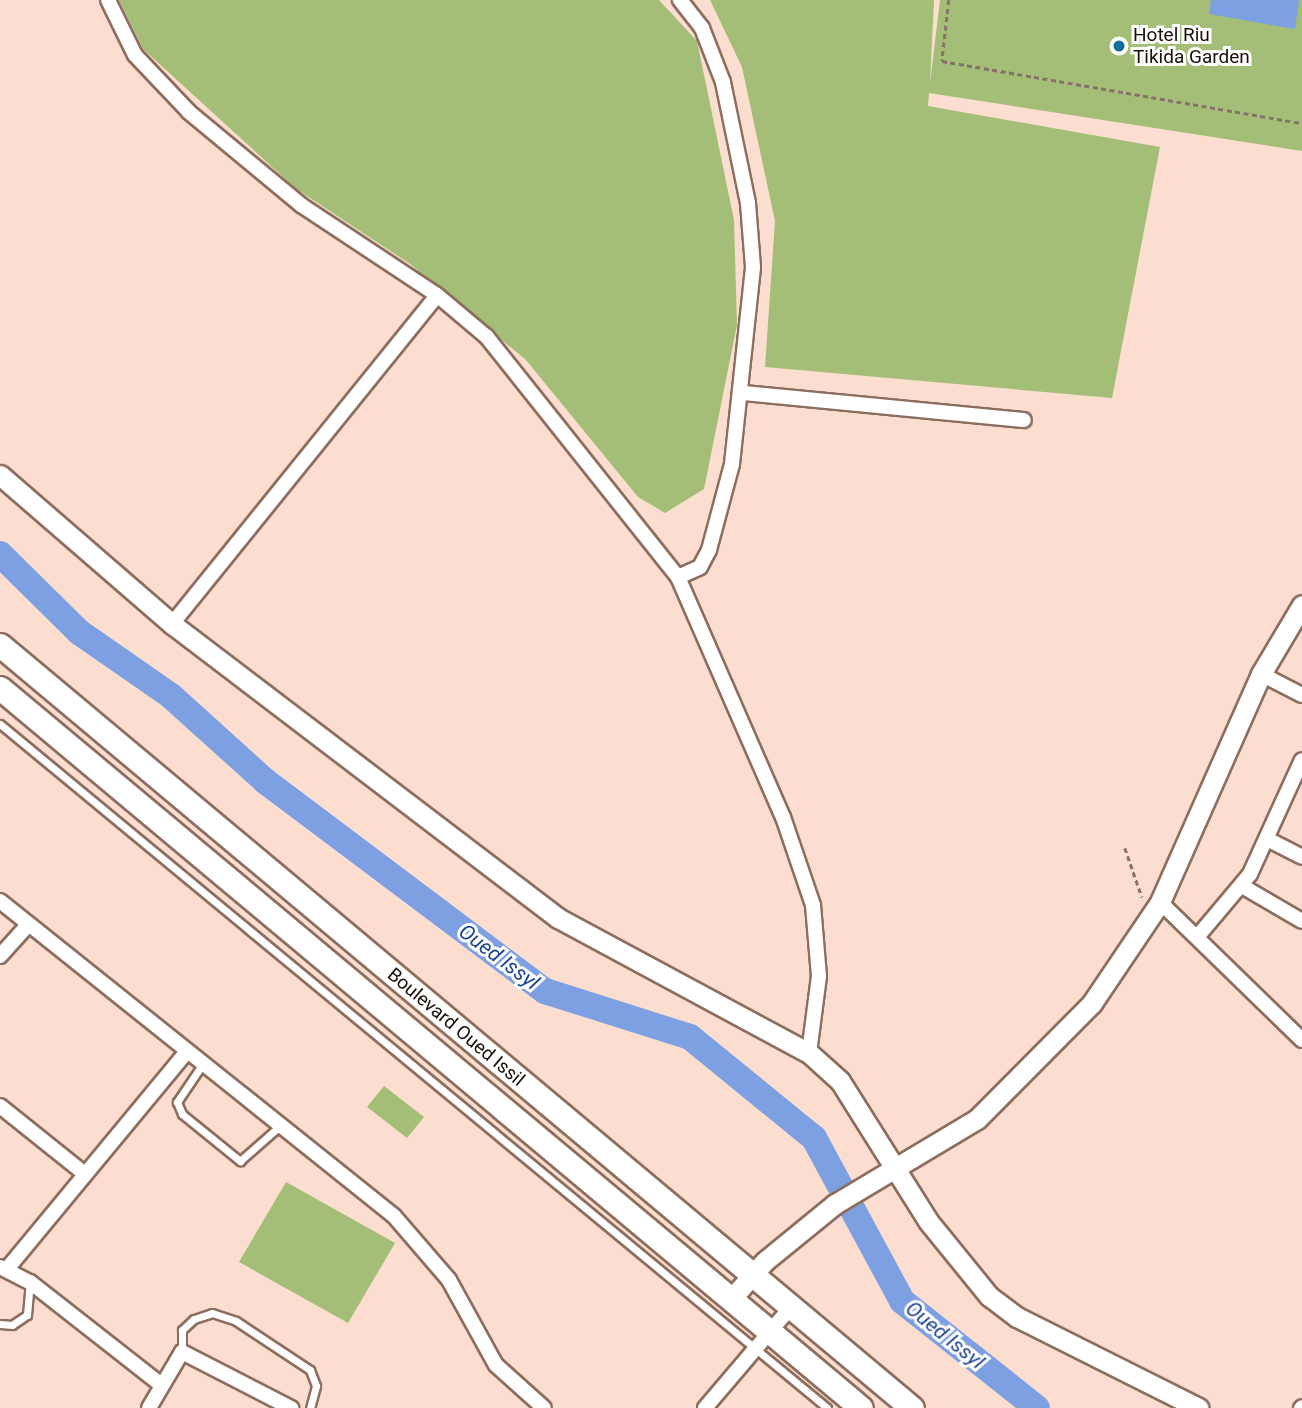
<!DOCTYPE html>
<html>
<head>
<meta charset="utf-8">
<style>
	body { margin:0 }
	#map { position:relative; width:1302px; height:1408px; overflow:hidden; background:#fbded0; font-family:Roboto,sans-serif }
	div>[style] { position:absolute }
	.green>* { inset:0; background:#a4be77 }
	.water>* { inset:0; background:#7ca0e1 }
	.river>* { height:26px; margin:-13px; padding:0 13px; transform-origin:13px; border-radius:13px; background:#7ca0e1 }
	.path>* { height:2.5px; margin-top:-1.25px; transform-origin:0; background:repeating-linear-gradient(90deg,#867268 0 5px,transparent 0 8.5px) }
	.roads { filter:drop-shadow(2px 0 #8d6e5e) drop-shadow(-2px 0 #8d6e5e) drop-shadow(0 2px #8d6e5e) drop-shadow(0 -2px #8d6e5e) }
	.lane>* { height:7px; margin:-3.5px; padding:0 3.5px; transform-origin:3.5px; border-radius:3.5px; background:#fff }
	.street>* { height:14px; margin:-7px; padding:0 7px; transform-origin:7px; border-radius:7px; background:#fff }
	.secondary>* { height:19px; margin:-9.5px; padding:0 9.5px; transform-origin:9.5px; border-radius:9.5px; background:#fff }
	.primary>* { height:23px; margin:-11.5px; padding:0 11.5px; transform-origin:11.5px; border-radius:11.5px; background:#fff }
	.dots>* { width:19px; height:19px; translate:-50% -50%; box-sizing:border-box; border:4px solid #fff; border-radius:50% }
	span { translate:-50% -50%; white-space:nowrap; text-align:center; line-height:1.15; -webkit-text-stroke:6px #fff; paint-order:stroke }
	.poi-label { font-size:19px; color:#1b0f09 }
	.left { translate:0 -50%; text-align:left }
	.street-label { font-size:19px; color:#1b0f09 }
	.water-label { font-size:21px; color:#1c4591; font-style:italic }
</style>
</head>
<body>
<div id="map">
	<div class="green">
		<i style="clip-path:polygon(119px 0,659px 0,697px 41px,734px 220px,737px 325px,704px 489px,665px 513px,638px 497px,526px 360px,410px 264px,295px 188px,143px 49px)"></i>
		<i style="clip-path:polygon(710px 0,934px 0,930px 83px,940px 0,1302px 0,1302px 151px,929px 93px,928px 106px,1160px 147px,1112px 398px,765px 367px,775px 221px,742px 67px)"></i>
		<i style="clip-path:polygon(384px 1086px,424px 1117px,407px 1138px,367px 1107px)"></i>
		<i style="clip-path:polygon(286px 1182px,395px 1243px,348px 1323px,239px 1262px)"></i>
	</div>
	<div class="water">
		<i style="clip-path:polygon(1211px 0,1299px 0,1295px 29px,1209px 14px)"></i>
	</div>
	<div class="river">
		<i style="left:0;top:554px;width:111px;rotate:44.6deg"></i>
		<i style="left:79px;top:632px;width:112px;rotate:34.8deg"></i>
		<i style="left:171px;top:696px;width:127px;rotate:42.1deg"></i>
		<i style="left:265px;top:781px;width:350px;rotate:36.9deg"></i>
		<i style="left:545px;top:991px;width:152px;rotate:17.6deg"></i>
		<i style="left:690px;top:1037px;width:160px;rotate:39.2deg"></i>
		<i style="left:814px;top:1138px;width:185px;rotate:61.6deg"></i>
		<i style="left:902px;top:1301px;width:172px;rotate:38.4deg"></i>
	</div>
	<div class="path">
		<i style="left:949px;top:0;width:61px;rotate:96.5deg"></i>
		<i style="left:942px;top:61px;width:365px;rotate:9.8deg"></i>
		<i style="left:1125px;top:848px;width:52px;rotate:70.9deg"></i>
	</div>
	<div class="roads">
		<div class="lane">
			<i style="left:0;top:724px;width:1073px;rotate:39.59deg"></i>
			<i style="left:202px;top:1065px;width:45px;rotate:124deg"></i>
			<i style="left:177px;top:1102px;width:13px;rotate:67deg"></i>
			<i style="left:182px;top:1114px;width:75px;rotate:39deg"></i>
			<i style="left:240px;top:1161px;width:55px;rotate:-41.3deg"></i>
			<i style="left:0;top:1324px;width:12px;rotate:5deg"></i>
			<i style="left:12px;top:1325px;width:18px;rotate:-34deg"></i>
			<i style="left:27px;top:1315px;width:32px;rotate:-85deg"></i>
			<i style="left:182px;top:1352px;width:22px;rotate:-90deg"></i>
			<i style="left:182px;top:1330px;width:16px;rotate:-43deg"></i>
			<i style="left:194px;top:1319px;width:19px;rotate:-18deg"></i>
			<i style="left:212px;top:1313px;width:25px;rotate:18deg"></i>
			<i style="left:236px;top:1321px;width:89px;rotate:33.5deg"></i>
			<i style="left:310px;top:1370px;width:17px;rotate:69deg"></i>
			<i style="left:316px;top:1386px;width:23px;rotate:105deg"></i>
		</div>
		<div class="street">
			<i style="left:108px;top:0;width:61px;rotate:63.9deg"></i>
			<i style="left:135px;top:55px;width:79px;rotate:46.5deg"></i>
			<i style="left:189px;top:112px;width:146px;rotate:39.7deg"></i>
			<i style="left:301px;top:205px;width:163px;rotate:33.5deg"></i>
			<i style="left:437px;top:295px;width:65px;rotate:40deg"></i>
			<i style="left:487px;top:337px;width:307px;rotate:51.5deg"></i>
			<i style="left:678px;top:577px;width:262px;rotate:66.4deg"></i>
			<i style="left:783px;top:817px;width:93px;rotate:71.2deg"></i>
			<i style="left:813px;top:905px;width:71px;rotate:85.2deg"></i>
			<i style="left:819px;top:976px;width:78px;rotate:97.4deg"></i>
			<i style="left:743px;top:393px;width:282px;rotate:5.5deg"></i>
			<i style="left:678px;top:577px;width:24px;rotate:-24deg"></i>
			<i style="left:700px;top:567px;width:19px;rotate:-62deg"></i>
			<i style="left:709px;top:550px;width:89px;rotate:-75deg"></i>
			<i style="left:732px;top:464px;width:198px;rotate:-83.9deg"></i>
			<i style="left:753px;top:267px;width:64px;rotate:-94.5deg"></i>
			<i style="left:748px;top:203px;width:124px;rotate:-101.7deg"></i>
			<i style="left:723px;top:82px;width:58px;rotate:-111.3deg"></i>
			<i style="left:702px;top:28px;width:36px;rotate:-128deg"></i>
			<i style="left:172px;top:624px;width:422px;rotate:-51.1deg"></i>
			<i style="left:1261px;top:674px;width:46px;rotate:27.1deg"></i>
			<i style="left:1269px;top:840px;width:37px;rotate:27deg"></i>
			<i style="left:1242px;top:886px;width:69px;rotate:30.3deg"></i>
			<i style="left:0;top:901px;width:504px;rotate:38.64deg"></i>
			<i style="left:394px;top:1216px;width:84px;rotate:49.3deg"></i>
			<i style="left:449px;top:1280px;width:97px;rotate:61.1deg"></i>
			<i style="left:496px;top:1365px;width:64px;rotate:41.9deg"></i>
			<i style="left:1160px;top:902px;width:198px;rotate:44.2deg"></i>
			<i style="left:1198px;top:936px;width:81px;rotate:-50deg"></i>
			<i style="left:1250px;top:874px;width:125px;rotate:-65.5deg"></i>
			<i style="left:0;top:956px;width:40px;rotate:-48deg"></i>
			<i style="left:0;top:1106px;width:109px;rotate:38.7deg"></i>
			<i style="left:0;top:1267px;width:34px;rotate:27deg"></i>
			<i style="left:30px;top:1282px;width:165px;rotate:38.1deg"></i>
			<i style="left:7px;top:1269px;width:281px;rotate:-50.4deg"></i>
			<i style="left:149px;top:1408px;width:65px;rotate:-59.5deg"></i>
			<i style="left:182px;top:1352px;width:123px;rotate:27.2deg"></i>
			<i style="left:705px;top:1408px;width:133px;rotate:-49.6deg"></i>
			<i style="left:1301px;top:1408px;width:1px;rotate:-45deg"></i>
		</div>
		<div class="secondary">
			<i style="left:0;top:475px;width:228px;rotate:40.9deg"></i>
			<i style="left:172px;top:624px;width:485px;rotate:37.3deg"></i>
			<i style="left:558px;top:918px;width:285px;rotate:28.3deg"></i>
			<i style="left:809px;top:1053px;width:42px;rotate:42.1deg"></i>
			<i style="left:840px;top:1081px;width:165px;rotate:57.8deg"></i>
			<i style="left:928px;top:1221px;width:97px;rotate:50.9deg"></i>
			<i style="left:989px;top:1296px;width:35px;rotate:37deg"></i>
			<i style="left:1017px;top:1317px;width:203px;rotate:26.6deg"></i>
			<i style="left:731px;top:1299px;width:51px;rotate:-48.2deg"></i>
			<i style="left:765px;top:1261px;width:90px;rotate:-39.2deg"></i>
			<i style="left:835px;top:1204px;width:165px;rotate:-30.9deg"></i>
			<i style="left:977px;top:1119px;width:163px;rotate:-45.2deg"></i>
			<i style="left:1092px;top:1003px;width:122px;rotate:-56deg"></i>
			<i style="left:1160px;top:902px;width:249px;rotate:-66.1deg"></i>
			<i style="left:1261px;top:674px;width:80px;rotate:-59.3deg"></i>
		</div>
		<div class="primary">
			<i style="left:0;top:645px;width:1189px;rotate:39.92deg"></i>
			<i style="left:0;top:688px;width:1122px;rotate:39.9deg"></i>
		</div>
	</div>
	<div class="dots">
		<i style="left:1119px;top:46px;background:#126c9c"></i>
	</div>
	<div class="poi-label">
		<span class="left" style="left:1133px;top:46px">Hotel Riu<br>Tikida Garden</span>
	</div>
	<div class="street-label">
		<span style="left:456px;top:1027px;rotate:40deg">Boulevard Oued Issil</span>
	</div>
	<div class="water-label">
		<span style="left:499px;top:957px;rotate:37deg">Oued Issyl</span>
		<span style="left:945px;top:1335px;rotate:39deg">Oued Issyl</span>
	</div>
</div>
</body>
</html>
